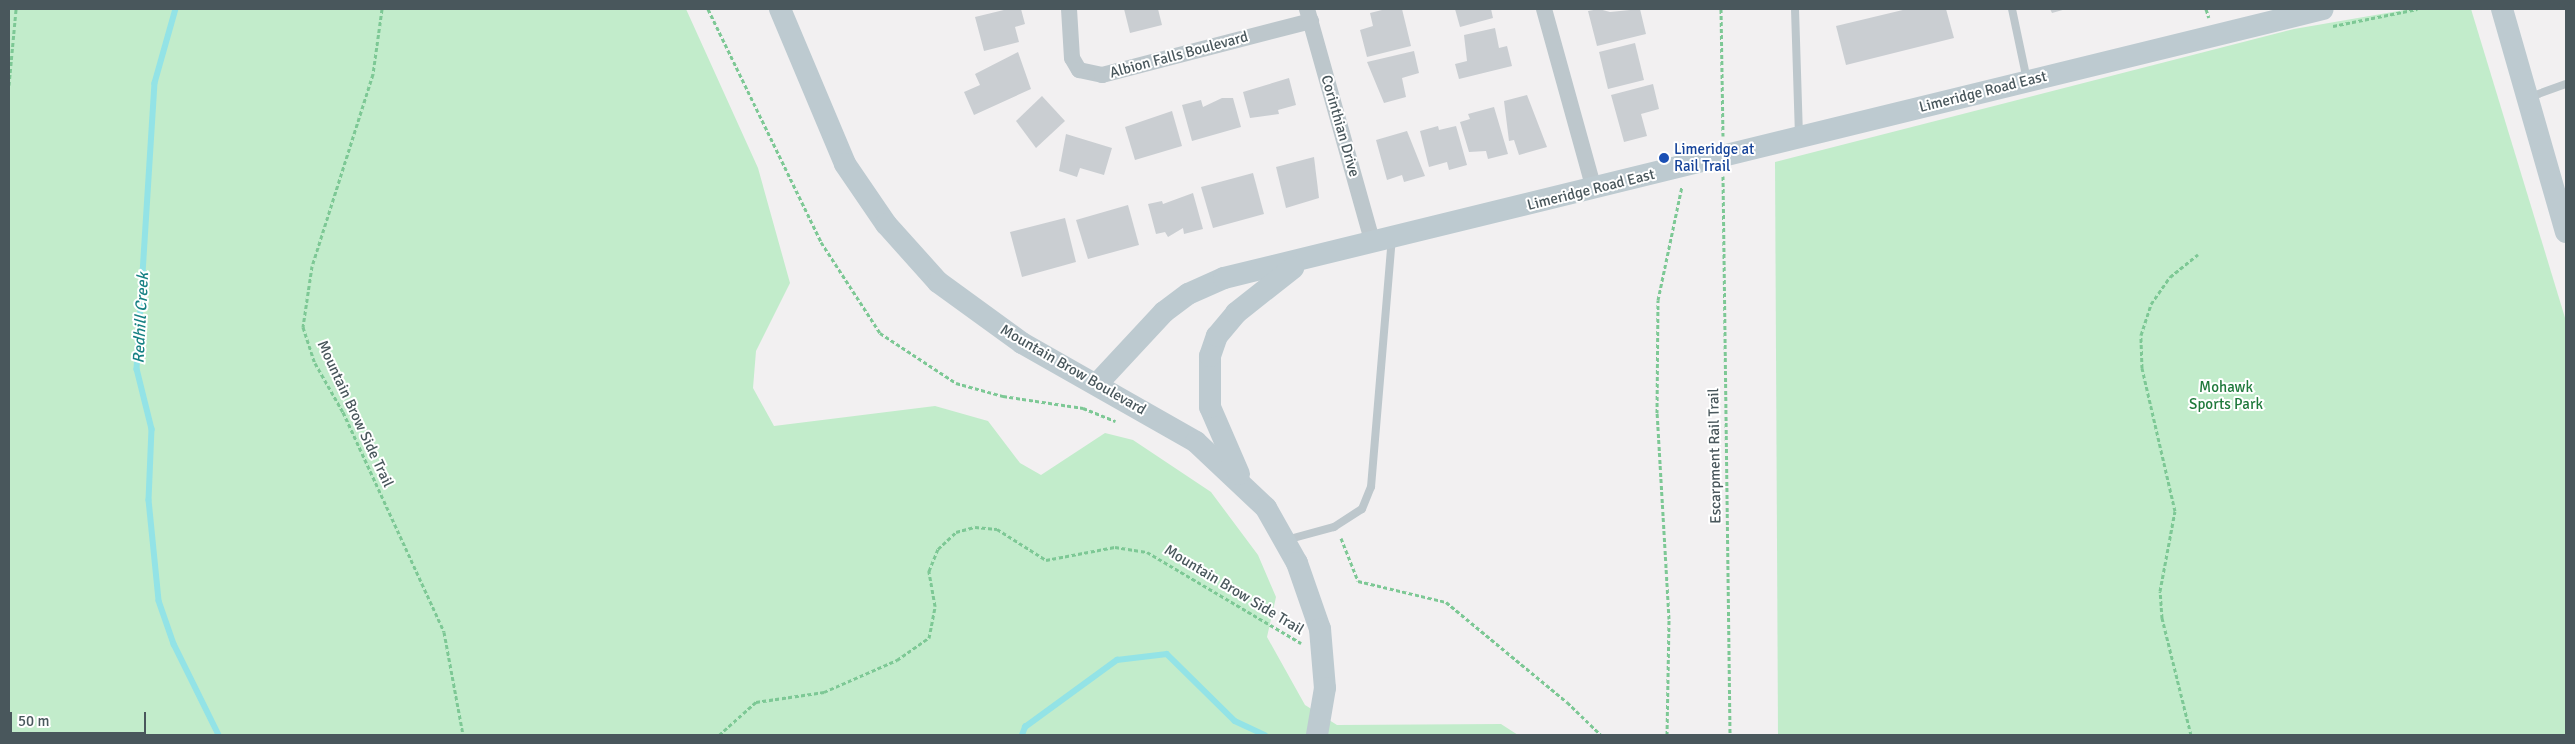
<!DOCTYPE html>
<html>
<head>
<meta charset="utf-8">
<style>
	body { margin:0 }
	#map { position:relative; width:2575px; height:744px; overflow:hidden; background:#f2f0f1; font-family:Signika,sans-serif }
	div>[style] { position:absolute }
	.green>* { inset:0; background:#c2eccb }
	.stream>* { height:5.5px; margin:-2.75px; padding:0 2.75px; transform-origin:2.75px; border-radius:2.75px; background:#93e3e6 }
	.building>* { inset:0; background:#caced2 }
	.path>* { height:3px; margin-top:-1.5px; transform-origin:0; background:repeating-linear-gradient(90deg,#7dc895 0 4px,transparent 0 6.5px) }
	.lane>* { height:8px; margin:-4px; padding:0 4px; transform-origin:4px; border-radius:4px; background:#bdc7cc }
	.street>* { height:16px; margin:-8px; padding:0 8px; transform-origin:8px; border-radius:8px; background:#bdc7cc }
	.secondary>* { height:22px; margin:-11px; padding:0 11px; transform-origin:11px; border-radius:11px; background:#bdcad0 }
	.dots>* { width:14px; height:14px; translate:-50% -50%; box-sizing:border-box; border:2px solid #fff; border-radius:50% }
	span { translate:-50% -50%; white-space:nowrap; text-align:center; line-height:1.15; -webkit-text-stroke:4px #fff; paint-order:stroke }
	.street-label { font-size:15px; color:#49575c }
	.transit-label { font-size:15px; color:#164399 }
	.left { translate:0 -50%; text-align:left }
	.park-label { font-size:15px; color:#1f793b }
	.water-label { font-size:16px; color:#178184; font-style:italic }
	.frame { position:absolute; inset:0; border:10px solid #49575c; pointer-events:none }
	.scale { position:absolute; left:10px; top:712px; width:136px; height:22px; box-sizing:border-box; border:2px solid #49575c; border-top:0; padding-left:6px; font-size:15px; line-height:18px; white-space:nowrap; color:#49575c; -webkit-text-stroke:4px #fff; paint-order:stroke }
</style>
</head>
<body>
<div id="map">
	<div class="green">
		<i style="clip-path:polygon(9px 9px,686px 9px,758px 168px,790px 283px,756px 351px,753px 388px,774px 426px,935px 406px,988px 421px,1020px 463px,1041px 475px,1105px 433px,1133px 440px,1211px 492px,1258px 555px,1276px 597px,1267px 637px,1305px 705px,1337px 725px,1501px 724px,1518px 735px,9px 735px)"></i>
		<i style="clip-path:polygon(2410px 9px,2471px 9px,2566px 321px,2566px 735px,1778px 735px,1775px 162px,2294px 29px)"></i>
	</div>
	<div class="stream">
		<i style="left:176px;top:9px;width:77px;rotate:105.8deg"></i>
		<i style="left:155px;top:83px;width:287px;rotate:93.6deg"></i>
		<i style="left:137px;top:369px;width:62px;rotate:76deg"></i>
		<i style="left:152px;top:429px;width:71px;rotate:92.4deg"></i>
		<i style="left:149px;top:500px;width:101px;rotate:84.3deg"></i>
		<i style="left:159px;top:601px;width:46px;rotate:70.8deg"></i>
		<i style="left:174px;top:644px;width:102px;rotate:63.7deg"></i>
		<i style="left:1022px;top:735px;width:9px;rotate:-69deg"></i>
		<i style="left:1025px;top:727px;width:114px;rotate:-36.1deg"></i>
		<i style="left:1117px;top:660px;width:50px;rotate:-6.8deg"></i>
		<i style="left:1167px;top:654px;width:95px;rotate:44.6deg"></i>
		<i style="left:1235px;top:721px;width:33px;rotate:25deg"></i>
	</div>
	<div class="building">
		<i style="clip-path:polygon(1008px 9px,1021px 9px,1025px 24px,1015px 27px,1019px 42px,984px 51px,975px 17px)"></i>
		<i style="clip-path:polygon(1124px 9px,1158px 9px,1162px 25px,1130px 33px)"></i>
		<i style="clip-path:polygon(1386px 9px,1402px 9px,1411px 46px,1367px 57px,1360px 30px,1373px 26px,1370px 13px)"></i>
		<i style="clip-path:polygon(1455px 9px,1491px 9px,1493px 18px,1460px 27px)"></i>
		<i style="clip-path:polygon(1599px 9px,1610px 12px,1640px 9px,1646px 34px,1597px 46px,1588px 11px)"></i>
		<i style="clip-path:polygon(1907px 9px,1946px 9px,1954px 38px,1846px 65px,1836px 26px)"></i>
		<i style="clip-path:polygon(2050px 9px,2066px 9px,2052px 13px)"></i>
		<i style="clip-path:polygon(1495px 28px,1499px 48px,1507px 46px,1512px 66px,1459px 79px,1455px 64px,1467px 61px,1464px 35px)"></i>
		<i style="clip-path:polygon(1635px 43px,1644px 80px,1608px 89px,1599px 52px)"></i>
		<i style="clip-path:polygon(1414px 51px,1419px 73px,1402px 78px,1406px 97px,1384px 103px,1367px 62px)"></i>
		<i style="clip-path:polygon(1018px 52px,1031px 89px,974px 115px,964px 92px,980px 85px,975px 74px)"></i>
		<i style="clip-path:polygon(1289px 78px,1296px 105px,1278px 110px,1279px 114px,1250px 118px,1243px 92px)"></i>
		<i style="clip-path:polygon(1653px 84px,1659px 109px,1641px 114px,1647px 136px,1624px 142px,1611px 95px)"></i>
		<i style="clip-path:polygon(1527px 95px,1547px 147px,1519px 155px,1514px 140px,1509px 141px,1504px 101px)"></i>
		<i style="clip-path:polygon(1042px 96px,1065px 121px,1036px 148px,1016px 121px)"></i>
		<i style="clip-path:polygon(1222px 98px,1233px 98px,1241px 127px,1192px 141px,1182px 105px,1201px 100px,1203px 107px)"></i>
		<i style="clip-path:polygon(1494px 107px,1508px 154px,1488px 159px,1486px 151px,1469px 152px,1460px 122px,1470px 119px,1468px 114px)"></i>
		<i style="clip-path:polygon(1172px 111px,1182px 146px,1135px 160px,1125px 127px)"></i>
		<i style="clip-path:polygon(1438px 126px,1439px 130px,1456px 126px,1467px 165px,1449px 170px,1447px 162px,1429px 167px,1420px 131px)"></i>
		<i style="clip-path:polygon(1407px 131px,1425px 176px,1404px 182px,1402px 175px,1387px 180px,1376px 140px)"></i>
		<i style="clip-path:polygon(1066px 134px,1112px 148px,1104px 175px,1080px 168px,1077px 177px,1059px 171px)"></i>
		<i style="clip-path:polygon(1314px 157px,1319px 198px,1286px 208px,1276px 167px)"></i>
		<i style="clip-path:polygon(1253px 173px,1264px 214px,1213px 228px,1201px 187px)"></i>
		<i style="clip-path:polygon(1193px 193px,1203px 229px,1184px 234px,1183px 228px,1168px 237px,1165px 232px,1156px 234px,1148px 204px,1162px 201px,1163px 204px)"></i>
		<i style="clip-path:polygon(1128px 205px,1139px 245px,1088px 259px,1076px 220px)"></i>
		<i style="clip-path:polygon(1065px 218px,1076px 262px,1022px 277px,1010px 232px)"></i>
	</div>
	<div class="path">
		<i style="left:382px;top:9px;width:66px;rotate:97.9deg"></i>
		<i style="left:373px;top:74px;width:201px;rotate:107.6deg"></i>
		<i style="left:312px;top:266px;width:62px;rotate:98.4deg"></i>
		<i style="left:303px;top:327px;width:38px;rotate:72deg"></i>
		<i style="left:315px;top:363px;width:56px;rotate:60.3deg"></i>
		<i style="left:343px;top:412px;width:242px;rotate:65.3deg"></i>
		<i style="left:444px;top:632px;width:105px;rotate:79.5deg"></i>
		<i style="left:708px;top:9px;width:259px;rotate:64.1deg"></i>
		<i style="left:821px;top:242px;width:108px;rotate:57deg"></i>
		<i style="left:880px;top:333px;width:91px;rotate:33.3deg"></i>
		<i style="left:956px;top:383px;width:49px;rotate:15.5deg"></i>
		<i style="left:1003px;top:396px;width:81px;rotate:8.5deg"></i>
		<i style="left:1083px;top:408px;width:35px;rotate:22deg"></i>
		<i style="left:1721px;top:9px;width:127px;rotate:89.1deg"></i>
		<i style="left:2206px;top:9px;width:9px;rotate:72deg"></i>
		<i style="left:2333px;top:26px;width:86px;rotate:-11.4deg"></i>
		<i style="left:9px;top:85px;width:76px;rotate:-84.7deg"></i>
		<i style="left:1723px;top:176px;width:559px;rotate:89.28deg"></i>
		<i style="left:1341px;top:538px;width:46px;rotate:68.4deg"></i>
		<i style="left:1358px;top:581px;width:90px;rotate:13.4deg"></i>
		<i style="left:1446px;top:602px;width:157px;rotate:39.6deg"></i>
		<i style="left:1567px;top:702px;width:47px;rotate:44.1deg"></i>
		<i style="left:719px;top:735px;width:50px;rotate:-41.7deg"></i>
		<i style="left:756px;top:702px;width:69px;rotate:-8.4deg"></i>
		<i style="left:824px;top:692px;width:80px;rotate:-23.7deg"></i>
		<i style="left:897px;top:660px;width:39px;rotate:-35deg"></i>
		<i style="left:929px;top:638px;width:33px;rotate:-79deg"></i>
		<i style="left:935px;top:606px;width:36px;rotate:-100deg"></i>
		<i style="left:929px;top:571px;width:24px;rotate:-68deg"></i>
		<i style="left:938px;top:549px;width:25px;rotate:-43deg"></i>
		<i style="left:956px;top:532px;width:20px;rotate:-15deg"></i>
		<i style="left:975px;top:527px;width:22px;rotate:5deg"></i>
		<i style="left:997px;top:529px;width:58px;rotate:32.3deg"></i>
		<i style="left:1046px;top:560px;width:70px;rotate:-10.7deg"></i>
		<i style="left:1115px;top:547px;width:32px;rotate:9deg"></i>
		<i style="left:1147px;top:552px;width:179px;rotate:30.6deg"></i>
		<i style="left:1667px;top:735px;width:116px;rotate:-89deg"></i>
		<i style="left:1669px;top:619px;width:206px;rotate:-93.3deg"></i>
		<i style="left:1657px;top:413px;width:113px;rotate:-89.5deg"></i>
		<i style="left:1658px;top:300px;width:116px;rotate:-78.1deg"></i>
		<i style="left:2191px;top:735px;width:121px;rotate:-103.9deg"></i>
		<i style="left:2162px;top:618px;width:27px;rotate:-94deg"></i>
		<i style="left:2160px;top:591px;width:81px;rotate:-79.4deg"></i>
		<i style="left:2175px;top:511px;width:147px;rotate:-103deg"></i>
		<i style="left:2142px;top:368px;width:33px;rotate:-92deg"></i>
		<i style="left:2141px;top:335px;width:33px;rotate:-72deg"></i>
		<i style="left:2151px;top:304px;width:33px;rotate:-55deg"></i>
		<i style="left:2170px;top:277px;width:36px;rotate:-39deg"></i>
	</div>
	<div class="lane">
		<i style="left:1795px;top:9px;width:125px;rotate:88.2deg"></i>
		<i style="left:2012px;top:9px;width:73px;rotate:78.1deg"></i>
		<i style="left:2530px;top:97px;width:38px;rotate:-20deg"></i>
		<i style="left:1286px;top:540px;width:50px;rotate:-15.2deg"></i>
		<i style="left:1334px;top:527px;width:33px;rotate:-33deg"></i>
		<i style="left:1362px;top:509px;width:24px;rotate:-68deg"></i>
		<i style="left:1371px;top:487px;width:249px;rotate:-85.2deg"></i>
	</div>
	<div class="street">
		<i style="left:1069px;top:9px;width:49px;rotate:86.5deg"></i>
		<i style="left:1072px;top:58px;width:14px;rotate:60deg"></i>
		<i style="left:1079px;top:70px;width:24px;rotate:12deg"></i>
		<i style="left:1102px;top:75px;width:216px;rotate:-14.5deg"></i>
		<i style="left:1307px;top:9px;width:244px;rotate:74.3deg"></i>
		<i style="left:1544px;top:9px;width:187px;rotate:74.5deg"></i>
	</div>
	<div class="secondary">
		<i style="left:780px;top:9px;width:168px;rotate:67.2deg"></i>
		<i style="left:845px;top:164px;width:73px;rotate:55.7deg"></i>
		<i style="left:886px;top:224px;width:78px;rotate:48.1deg"></i>
		<i style="left:938px;top:282px;width:104px;rotate:36deg"></i>
		<i style="left:1022px;top:343px;width:200px;rotate:29.6deg"></i>
		<i style="left:1196px;top:442px;width:96px;rotate:43.3deg"></i>
		<i style="left:1266px;top:508px;width:63px;rotate:60.6deg"></i>
		<i style="left:1297px;top:563px;width:70px;rotate:70.8deg"></i>
		<i style="left:1320px;top:629px;width:59px;rotate:85.2deg"></i>
		<i style="left:1325px;top:688px;width:48px;rotate:99.7deg"></i>
		<i style="left:2502px;top:9px;width:232px;rotate:74deg"></i>
		<i style="left:1097px;top:384px;width:98px;rotate:-47.1deg"></i>
		<i style="left:1164px;top:312px;width:30px;rotate:-37deg"></i>
		<i style="left:1188px;top:294px;width:39px;rotate:-24deg"></i>
		<i style="left:1224px;top:278px;width:1131px;rotate:-13.75deg"></i>
		<i style="left:1239px;top:474px;width:73px;rotate:-113.4deg"></i>
		<i style="left:1210px;top:407px;width:51px;rotate:-90deg"></i>
		<i style="left:1210px;top:356px;width:21px;rotate:-71deg"></i>
		<i style="left:1217px;top:336px;width:30px;rotate:-50deg"></i>
		<i style="left:1236px;top:313px;width:73px;rotate:-38.3deg"></i>
	</div>
	<div class="dots">
		<i style="left:1664px;top:158px;background:#1a4fb4"></i>
	</div>
	<div class="street-label">
		<span style="left:1179px;top:55px;rotate:-15deg">Albion Falls Boulevard</span>
		<span style="left:1983px;top:92px;rotate:-14deg">Limeridge Road East</span>
		<span style="left:1340px;top:126px;rotate:74deg">Corinthian Drive</span>
		<span style="left:1591px;top:190px;rotate:-14deg">Limeridge Road East</span>
		<span style="left:1073px;top:370px;rotate:30deg">Mountain Brow Boulevard</span>
		<span style="left:355px;top:414px;rotate:65deg">Mountain Brow Side Trail</span>
		<span style="left:1715px;top:456px;rotate:-91deg">Escarpment Rail Trail</span>
		<span style="left:1234px;top:590px;rotate:31deg">Mountain Brow Side Trail</span>
	</div>
	<div class="transit-label">
		<span class="left" style="left:1674px;top:158px">Limeridge at<br>Rail Trail</span>
	</div>
	<div class="park-label">
		<span style="left:2226px;top:396px">Mohawk<br>Sports Park</span>
	</div>
	<div class="water-label">
		<span style="left:141px;top:318px;rotate:-87deg">Redhill Creek</span>
	</div>
	<div class="frame"></div>
	<div class="scale">50 m</div>
</div>
</body>
</html>
